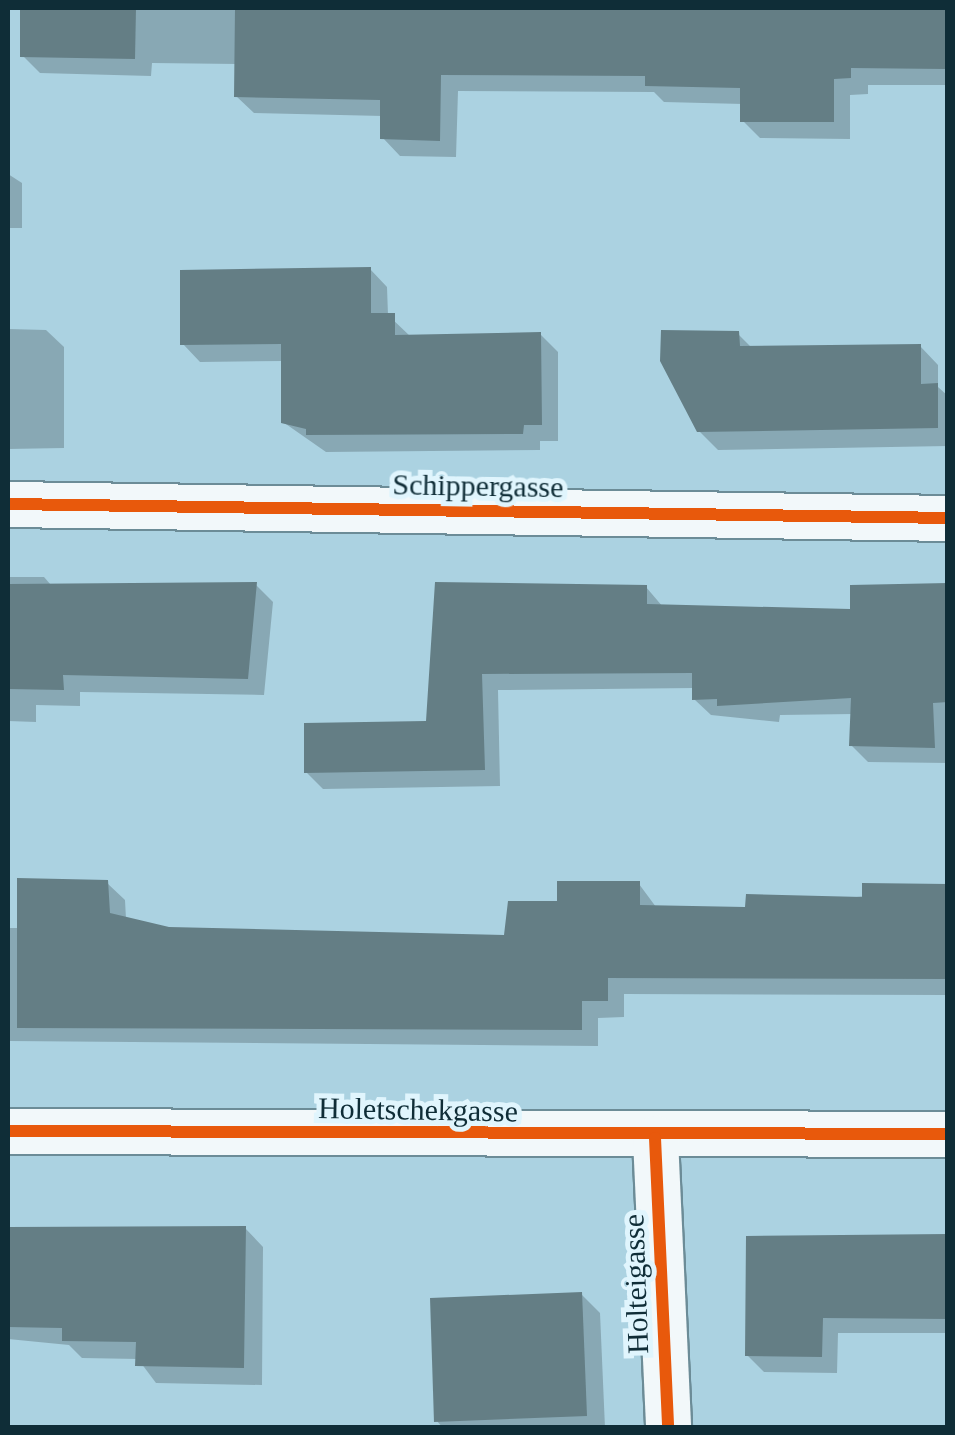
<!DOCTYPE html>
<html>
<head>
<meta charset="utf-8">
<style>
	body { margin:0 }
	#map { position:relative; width:955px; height:1435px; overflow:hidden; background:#abd2e1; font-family:Georgia,serif }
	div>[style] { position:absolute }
	.shadow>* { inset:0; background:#0003 }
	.building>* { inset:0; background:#647e85 }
	.roads { filter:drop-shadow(2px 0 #6c8c97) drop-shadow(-2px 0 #6c8c97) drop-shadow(0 2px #6c8c97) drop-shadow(0 -2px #6c8c97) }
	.minor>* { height:45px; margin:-22.5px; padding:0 22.5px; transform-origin:22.5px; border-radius:22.5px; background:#f2f8fa }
	.cycleway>* { height:12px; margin:-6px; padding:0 6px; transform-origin:6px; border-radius:6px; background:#e8590c }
	span { translate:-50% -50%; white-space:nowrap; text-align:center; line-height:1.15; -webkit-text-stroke:10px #e0f5fd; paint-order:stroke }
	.street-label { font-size:30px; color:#0f2d37 }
	.frame { position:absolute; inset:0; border:10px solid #0f2d37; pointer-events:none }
</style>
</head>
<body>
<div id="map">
	<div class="shadow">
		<i style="clip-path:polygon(23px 8px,948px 8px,948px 85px,868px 85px,868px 94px,850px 95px,850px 139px,760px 138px,743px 121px,743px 104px,664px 102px,654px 92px,458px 91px,456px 157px,400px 156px,383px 138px,383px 116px,254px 113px,236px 96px,237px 64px,152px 63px,151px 76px,40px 73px,23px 56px)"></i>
		<i style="clip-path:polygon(8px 174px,22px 183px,22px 228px,8px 228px)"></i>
		<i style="clip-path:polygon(370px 269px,387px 287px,388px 315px,411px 337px,540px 334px,558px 352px,558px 441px,540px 441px,540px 450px,326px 452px,283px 422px,283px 361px,200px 362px,183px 344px)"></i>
		<i style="clip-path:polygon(8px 329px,46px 330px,64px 347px,64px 448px,8px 449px)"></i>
		<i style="clip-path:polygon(738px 334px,752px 348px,920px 346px,938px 365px,938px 387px,948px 396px,948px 446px,718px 450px,699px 431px)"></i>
		<i style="clip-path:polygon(8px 577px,44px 577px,51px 585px,256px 585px,273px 602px,264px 695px,80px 692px,80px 706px,36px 705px,36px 722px,8px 721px)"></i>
		<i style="clip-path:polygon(437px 585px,646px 587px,663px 607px,853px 611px,948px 586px,948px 763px,868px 762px,852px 746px,853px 714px,780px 715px,779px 722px,711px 715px,694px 699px,694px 688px,498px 690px,500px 786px,323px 789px,306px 772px,428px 723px)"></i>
		<i style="clip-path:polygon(107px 883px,125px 900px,126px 919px,168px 929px,506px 938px,559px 904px,639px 884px,656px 907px,747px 909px,948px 887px,948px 995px,624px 994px,624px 1017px,598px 1018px,598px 1046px,8px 1041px,8px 928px,20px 928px)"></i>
		<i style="clip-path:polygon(8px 1228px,245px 1228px,263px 1247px,262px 1385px,156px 1383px,138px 1359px,82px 1358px,69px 1345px,8px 1339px)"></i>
		<i style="clip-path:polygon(948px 1241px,948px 1333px,838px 1333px,837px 1373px,764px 1372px,747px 1355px)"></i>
		<i style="clip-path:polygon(581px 1294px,600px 1313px,605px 1428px,443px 1428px,437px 1421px)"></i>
	</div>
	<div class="building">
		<i style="clip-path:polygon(20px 8px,136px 8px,135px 59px,20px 57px)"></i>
		<i style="clip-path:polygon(235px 8px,945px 8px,945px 69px,851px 68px,851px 78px,834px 79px,834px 122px,740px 122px,740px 88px,645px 86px,645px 76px,441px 75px,440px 141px,380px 139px,380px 100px,234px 97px)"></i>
		<i style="clip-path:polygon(371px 267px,371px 313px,395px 313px,395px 335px,541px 332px,542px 425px,524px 425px,523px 434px,306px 435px,306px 429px,281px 423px,281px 344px,180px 345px,180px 270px)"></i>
		<i style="clip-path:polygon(661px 330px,739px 331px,740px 346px,921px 344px,921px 384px,938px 383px,938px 428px,697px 432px,660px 361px)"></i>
		<i style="clip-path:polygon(257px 582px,248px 679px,63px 675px,64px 690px,8px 689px,8px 584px)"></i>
		<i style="clip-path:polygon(435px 582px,647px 585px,647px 604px,850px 609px,850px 585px,948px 583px,948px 702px,933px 703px,935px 748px,849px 746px,851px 698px,717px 706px,717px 699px,692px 700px,692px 673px,482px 674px,485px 770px,304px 773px,304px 723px,426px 721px)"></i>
		<i style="clip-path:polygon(17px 878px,108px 880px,110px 913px,169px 927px,504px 935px,508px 901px,557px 901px,557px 881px,640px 881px,640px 905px,745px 907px,746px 894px,862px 897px,862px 883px,948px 884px,948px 979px,608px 978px,608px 1001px,582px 1001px,582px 1030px,17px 1028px)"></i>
		<i style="clip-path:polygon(246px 1226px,244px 1368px,135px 1366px,136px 1342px,62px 1341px,62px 1328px,8px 1327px,8px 1227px)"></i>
		<i style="clip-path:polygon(948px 1234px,948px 1319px,823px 1318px,822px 1357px,745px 1356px,746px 1236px)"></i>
		<i style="clip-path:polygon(582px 1292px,587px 1416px,434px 1422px,430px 1298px)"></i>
	</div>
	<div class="roads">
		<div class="minor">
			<i style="left:8px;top:504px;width:940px;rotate:0.85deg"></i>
			<i style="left:8px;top:1131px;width:940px;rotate:0.18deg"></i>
			<i style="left:655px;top:1138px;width:290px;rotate:87.4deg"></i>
		</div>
	</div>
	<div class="cycleway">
		<i style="left:8px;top:504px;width:940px;rotate:0.85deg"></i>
		<i style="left:8px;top:1131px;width:940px;rotate:0.18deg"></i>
		<i style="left:655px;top:1138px;width:290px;rotate:87.4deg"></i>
	</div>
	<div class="street-label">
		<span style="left:478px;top:486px;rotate:1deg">Schippergasse</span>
		<span style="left:418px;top:1110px;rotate:1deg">Holetschekgasse</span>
		<span style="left:636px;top:1284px;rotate:-92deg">Holteigasse</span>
	</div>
	<div class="frame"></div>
</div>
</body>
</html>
